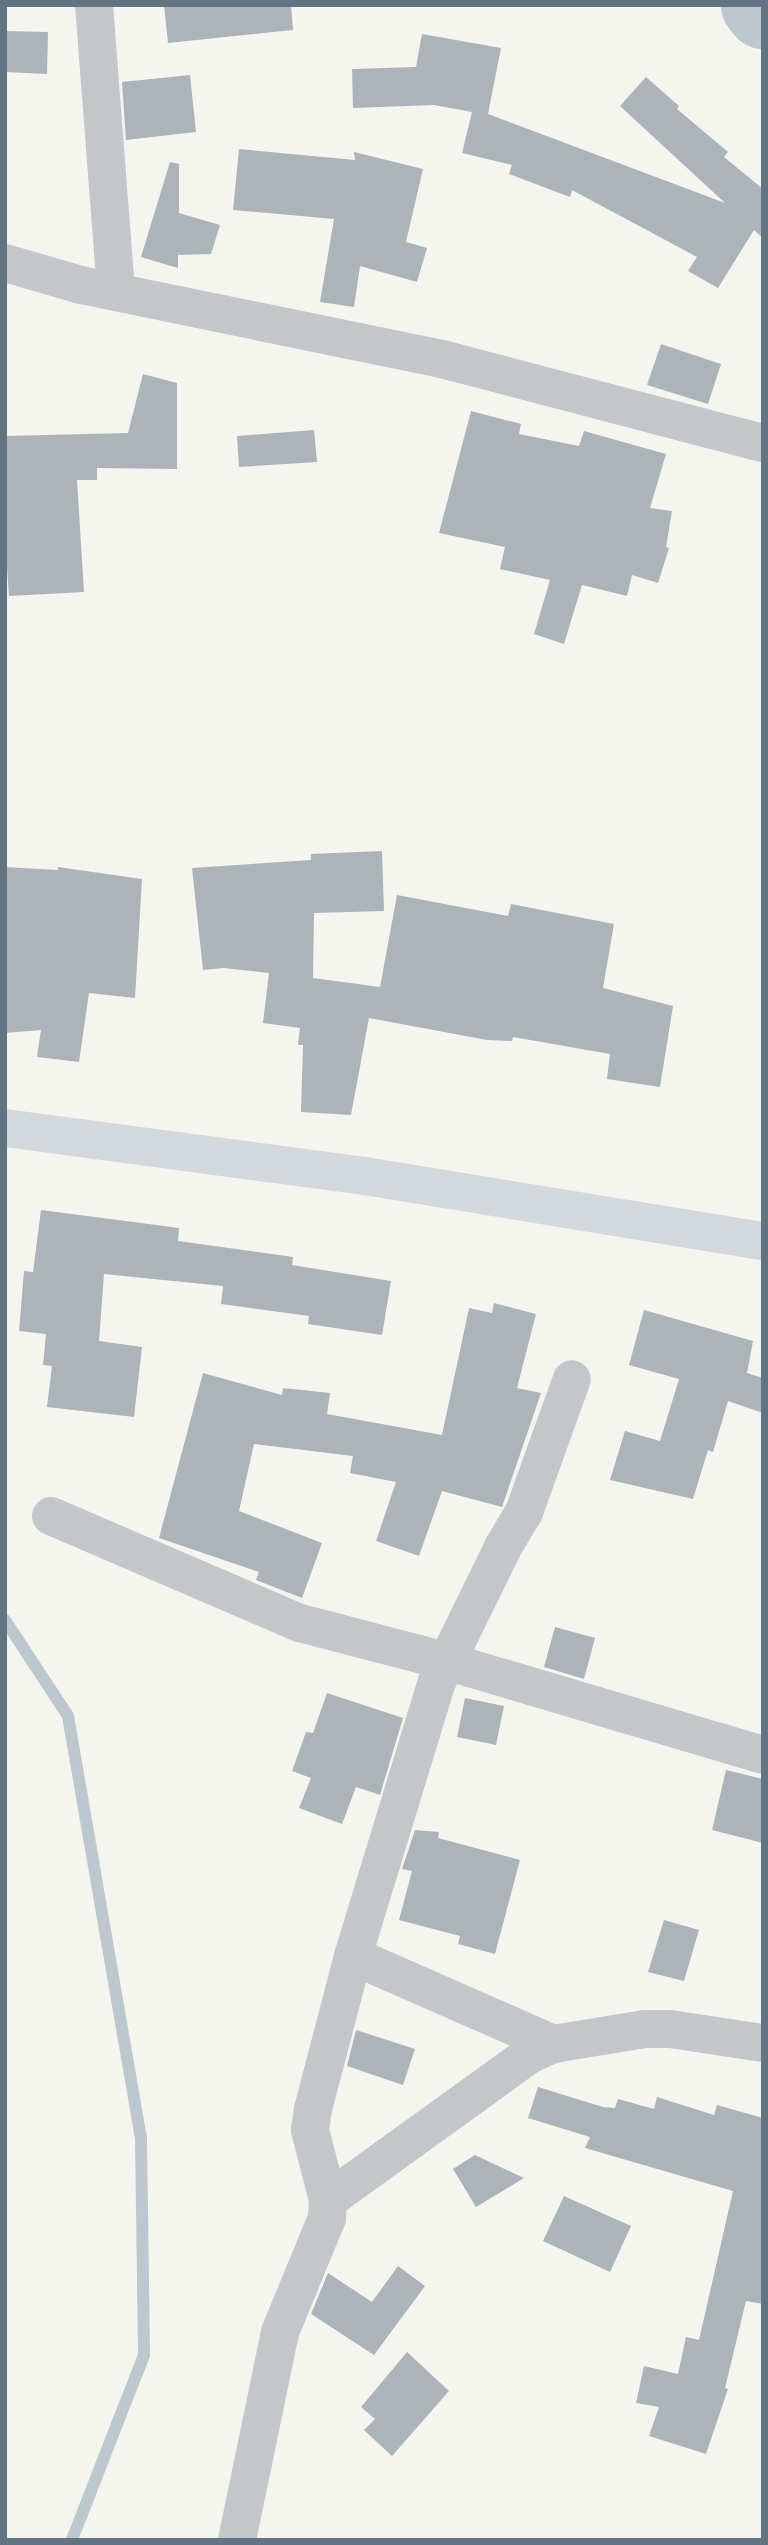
<!DOCTYPE html>
<html>
<head>
<meta charset="utf-8">
<style>
	body { margin:0 }
	#map { position:relative; width:768px; height:2545px; overflow:hidden; background:#f5f5f0; font-family:Quicksand,sans-serif }
	div>[style] { position:absolute }
	.stream>* { height:12px; margin:-6px; padding:0 6px; transform-origin:6px; border-radius:6px; background:#bcc8cd }
	.river>* { height:75px; margin:-37.5px; padding:0 37.5px; transform-origin:37.5px; border-radius:37.5px; background:#bcc8cd }
	.building>* { inset:0; background:#acb3b9 }
	.minor>* { height:38px; margin:-19px; padding:0 19px; transform-origin:19px; border-radius:19px; background:#c4c7ca }
	.major>* { height:38px; margin:-19px; padding:0 19px; transform-origin:19px; border-radius:19px; background:#d3d8dc }
	span { translate:-50% -50%; white-space:nowrap; text-align:center; line-height:1.15; -webkit-text-stroke:7px #fff; paint-order:stroke }
	.frame { position:absolute; inset:0; border:7px solid #627383; pointer-events:none }
</style>
</head>
<body>
<div id="map">
	<div class="stream">
		<i style="left:5px;top:1620px;width:115px;rotate:56.7deg"></i>
		<i style="left:68px;top:1716px;width:428px;rotate:80.2deg"></i>
		<i style="left:141px;top:2138px;width:217px;rotate:89.2deg"></i>
		<i style="left:144px;top:2355px;width:199px;rotate:111.3deg"></i>
	</div>
	<div class="river">
		<i style="left:758px;top:5px;width:8px;rotate:50deg"></i>
	</div>
	<div class="building">
		<i style="clip-path:polygon(164px 5px,291px 5px,293px 30px,168px 43px)"></i>
		<i style="clip-path:polygon(5px 31px,48px 32px,47px 74px,5px 72px)"></i>
		<i style="clip-path:polygon(422px 34px,501px 48px,488px 114px,725px 203px,620px 106px,646px 77px,679px 106px,677px 109px,728px 152px,724px 157px,763px 189px,763px 238px,754px 230px,718px 288px,688px 271px,697px 257px,572px 190px,570px 197px,509px 174px,512px 165px,462px 153px,472px 112px,434px 105px,353px 108px,352px 69px,416px 67px)"></i>
		<i style="clip-path:polygon(190px 75px,196px 132px,126px 140px,122px 82px)"></i>
		<i style="clip-path:polygon(239px 149px,355px 160px,354px 152px,423px 169px,406px 242px,427px 248px,417px 282px,360px 266px,354px 307px,320px 302px,334px 219px,233px 210px)"></i>
		<i style="clip-path:polygon(170px 162px,179px 164px,179px 213px,220px 225px,211px 254px,178px 255px,178px 268px,141px 257px)"></i>
		<i style="clip-path:polygon(661px 344px,721px 364px,708px 404px,647px 385px)"></i>
		<i style="clip-path:polygon(143px 374px,177px 383px,177px 469px,97px 468px,97px 480px,77px 480px,84px 592px,9px 596px,5px 539px,5px 436px,128px 433px)"></i>
		<i style="clip-path:polygon(471px 411px,521px 424px,519px 434px,579px 446px,584px 431px,666px 454px,650px 508px,672px 511px,666px 547px,669px 548px,658px 583px,632px 575px,627px 596px,582px 585px,564px 644px,534px 634px,550px 580px,500px 569px,505px 547px,439px 533px)"></i>
		<i style="clip-path:polygon(314px 430px,317px 462px,239px 467px,237px 436px)"></i>
		<i style="clip-path:polygon(382px 851px,384px 911px,314px 913px,313px 978px,380px 987px,397px 895px,508px 916px,511px 904px,614px 924px,603px 988px,673px 1006px,660px 1087px,607px 1079px,610px 1054px,513px 1037px,512px 1041px,487px 1040px,369px 1018px,351px 1115px,301px 1112px,303px 1045px,298px 1045px,300px 1028px,263px 1023px,269px 973px,224px 968px,203px 970px,192px 868px,311px 860px,311px 854px)"></i>
		<i style="clip-path:polygon(5px 867px,58px 870px,58px 867px,142px 879px,135px 998px,89px 993px,79px 1062px,37px 1057px,41px 1030px,5px 1033px)"></i>
		<i style="clip-path:polygon(41px 1210px,179px 1228px,178px 1241px,293px 1257px,292px 1265px,391px 1281px,382px 1335px,308px 1324px,309px 1316px,221px 1304px,223px 1286px,104px 1274px,99px 1341px,142px 1347px,134px 1417px,47px 1407px,52px 1366px,43px 1365px,46px 1334px,19px 1331px,24px 1271px,33px 1272px)"></i>
		<i style="clip-path:polygon(494px 1303px,536px 1314px,517px 1388px,541px 1393px,502px 1507px,442px 1491px,419px 1556px,376px 1541px,396px 1482px,350px 1473px,353px 1456px,254px 1444px,239px 1511px,322px 1543px,302px 1598px,256px 1580px,259px 1572px,159px 1538px,203px 1373px,282px 1395px,283px 1388px,330px 1393px,327px 1414px,442px 1435px,469px 1308px,492px 1313px)"></i>
		<i style="clip-path:polygon(644px 1310px,753px 1341px,747px 1373px,763px 1378px,763px 1413px,728px 1401px,713px 1452px,708px 1450px,693px 1499px,610px 1480px,625px 1431px,660px 1441px,679px 1379px,629px 1365px)"></i>
		<i style="clip-path:polygon(555px 1627px,595px 1638px,584px 1679px,544px 1667px)"></i>
		<i style="clip-path:polygon(327px 1693px,403px 1718px,380px 1795px,356px 1787px,342px 1824px,299px 1808px,311px 1778px,292px 1771px,306px 1732px,313px 1733px)"></i>
		<i style="clip-path:polygon(465px 1698px,504px 1706px,496px 1745px,457px 1737px)"></i>
		<i style="clip-path:polygon(726px 1770px,763px 1779px,763px 1843px,712px 1830px)"></i>
		<i style="clip-path:polygon(415px 1830px,439px 1832px,438px 1838px,520px 1860px,495px 1954px,458px 1944px,460px 1936px,399px 1920px,412px 1871px,402px 1869px)"></i>
		<i style="clip-path:polygon(664px 1920px,699px 1930px,684px 1981px,648px 1972px)"></i>
		<i style="clip-path:polygon(356px 2030px,415px 2049px,403px 2085px,347px 2066px)"></i>
		<i style="clip-path:polygon(538px 2087px,603px 2107px,615px 2108px,618px 2099px,654px 2109px,657px 2097px,714px 2115px,717px 2105px,763px 2118px,763px 2304px,746px 2301px,725px 2388px,728px 2389px,706px 2454px,649px 2436px,659px 2407px,636px 2403px,644px 2366px,678px 2374px,686px 2337px,699px 2340px,733px 2191px,585px 2148px,590px 2137px,528px 2118px)"></i>
		<i style="clip-path:polygon(475px 2155px,524px 2178px,476px 2207px,453px 2169px)"></i>
		<i style="clip-path:polygon(564px 2196px,631px 2226px,610px 2272px,543px 2241px)"></i>
		<i style="clip-path:polygon(398px 2266px,425px 2286px,374px 2355px,311px 2314px,328px 2273px,372px 2302px)"></i>
		<i style="clip-path:polygon(407px 2352px,449px 2391px,392px 2456px,364px 2430px,375px 2419px,361px 2407px)"></i>
	</div>
	<div class="minor">
		<i style="left:94px;top:5px;width:288px;rotate:85.6deg"></i>
		<i style="left:5px;top:263px;width:79px;rotate:16.1deg"></i>
		<i style="left:81px;top:285px;width:369px;rotate:11.6deg"></i>
		<i style="left:442px;top:359px;width:332px;rotate:14.7deg"></i>
		<i style="left:51px;top:1516px;width:271px;rotate:23.3deg"></i>
		<i style="left:300px;top:1623px;width:151px;rotate:14.6deg"></i>
		<i style="left:446px;top:1661px;width:331px;rotate:16.5deg"></i>
		<i style="left:353px;top:1956px;width:219px;rotate:23.7deg"></i>
		<i style="left:328px;top:2200px;width:248px;rotate:-35.8deg"></i>
		<i style="left:529px;top:2055px;width:26px;rotate:-25deg"></i>
		<i style="left:553px;top:2044px;width:93px;rotate:-9.3deg"></i>
		<i style="left:645px;top:2029px;width:25px"></i>
		<i style="left:670px;top:2029px;width:94px;rotate:8.6deg"></i>
		<i style="left:237px;top:2540px;width:212px;rotate:-78.3deg"></i>
		<i style="left:280px;top:2332px;width:123px;rotate:-67.6deg"></i>
		<i style="left:327px;top:2218px;width:18px;rotate:-87deg"></i>
		<i style="left:328px;top:2200px;width:72px;rotate:-104.4deg"></i>
		<i style="left:310px;top:2130px;width:21px;rotate:-82deg"></i>
		<i style="left:313px;top:2109px;width:158px;rotate:-75.3deg"></i>
		<i style="left:353px;top:1956px;width:287px;rotate:-73deg"></i>
		<i style="left:437px;top:1682px;width:150px;rotate:-63.9deg"></i>
		<i style="left:503px;top:1547px;width:41px;rotate:-59deg"></i>
		<i style="left:524px;top:1512px;width:141px;rotate:-70.2deg"></i>
	</div>
	<div class="major">
		<i style="left:5px;top:1128px;width:363px;rotate:7.6deg"></i>
		<i style="left:365px;top:1176px;width:403px;rotate:9.3deg"></i>
	</div>
	<div class="frame"></div>
</div>
</body>
</html>
